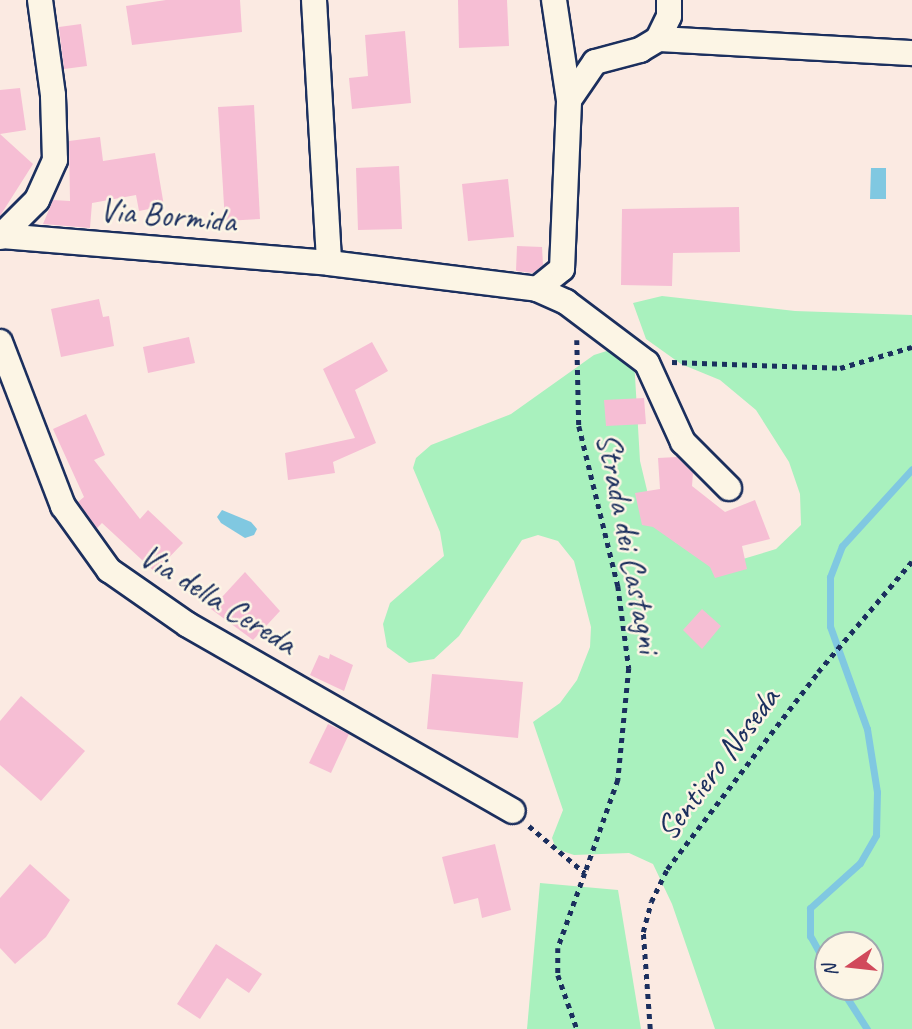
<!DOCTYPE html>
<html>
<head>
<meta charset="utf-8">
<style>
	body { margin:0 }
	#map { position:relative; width:912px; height:1029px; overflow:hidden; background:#fbeae2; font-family:Caveat,sans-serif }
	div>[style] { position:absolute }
	.green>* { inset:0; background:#a9f1be }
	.water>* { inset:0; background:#80c8e1 }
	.stream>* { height:7px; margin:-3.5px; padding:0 3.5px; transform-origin:3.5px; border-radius:3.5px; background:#80c8e1 }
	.building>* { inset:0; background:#f6bed4 }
	.path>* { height:4.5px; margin-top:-2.25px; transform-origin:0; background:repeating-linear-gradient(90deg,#1b2f5e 0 5px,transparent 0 10px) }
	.roads { filter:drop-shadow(2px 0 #1b2f5e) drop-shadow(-2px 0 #1b2f5e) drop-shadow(0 2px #1b2f5e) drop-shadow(0 -2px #1b2f5e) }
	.minor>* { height:24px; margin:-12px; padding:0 12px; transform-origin:12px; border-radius:12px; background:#fcf5e5 }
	span { translate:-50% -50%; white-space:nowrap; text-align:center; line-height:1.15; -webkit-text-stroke:5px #fcf5e5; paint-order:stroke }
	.street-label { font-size:33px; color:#1b2f5e }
	.north { position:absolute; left:814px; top:931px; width:70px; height:70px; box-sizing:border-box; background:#fcf5e5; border:2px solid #a2a6af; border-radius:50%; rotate:256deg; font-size:19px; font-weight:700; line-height:28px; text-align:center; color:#1b2f5e }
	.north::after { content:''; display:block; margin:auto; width:24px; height:32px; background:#d1495b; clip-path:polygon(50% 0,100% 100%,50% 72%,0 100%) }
</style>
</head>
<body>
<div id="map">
	<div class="green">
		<i style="clip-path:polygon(evenodd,662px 296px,795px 311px,912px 315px,912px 1029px,715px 1029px,672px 904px,653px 864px,629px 853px,574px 855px,556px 849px,552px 838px,563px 810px,533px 722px,560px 703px,577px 680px,590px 647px,591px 627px,574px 561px,558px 541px,538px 535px,522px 540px,459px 636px,434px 659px,409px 663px,387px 647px,383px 624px,390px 603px,444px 556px,440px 532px,413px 468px,416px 458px,431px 445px,511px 414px,594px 355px,613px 349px,634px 359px,640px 461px,652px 511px,675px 542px,701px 558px,743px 559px,776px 549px,801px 525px,800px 494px,789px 462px,756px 410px,720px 380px,681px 364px,646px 339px,633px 303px,662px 296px,828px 945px,870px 945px,870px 987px,828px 987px,828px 945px)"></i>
		<i style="clip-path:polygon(540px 883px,618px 890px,641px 1029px,527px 1029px)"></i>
	</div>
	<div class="water">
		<i style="clip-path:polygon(871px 168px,886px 168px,886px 199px,870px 199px)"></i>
		<i style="clip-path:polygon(222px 510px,251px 522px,257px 529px,254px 535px,245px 538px,221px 523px,217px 517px)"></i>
	</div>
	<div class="stream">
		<i style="left:828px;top:968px;width:37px;rotate:-119deg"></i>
		<i style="left:810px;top:936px;width:28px;rotate:-90deg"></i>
		<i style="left:810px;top:908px;width:67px;rotate:-42deg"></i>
		<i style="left:860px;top:863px;width:32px;rotate:-60deg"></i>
		<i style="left:876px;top:835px;width:43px;rotate:-88.7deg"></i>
		<i style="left:877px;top:792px;width:64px;rotate:-99deg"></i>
		<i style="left:867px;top:729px;width:109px;rotate:-109.8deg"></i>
		<i style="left:830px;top:626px;width:49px;rotate:-90deg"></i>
		<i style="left:830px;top:577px;width:33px;rotate:-69deg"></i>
		<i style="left:842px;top:546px;width:104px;rotate:-47.7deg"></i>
		<i style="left:840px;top:987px;width:50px;rotate:57.3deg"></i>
	</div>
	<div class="building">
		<i style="clip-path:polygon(166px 0,240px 0,242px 32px,132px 45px,126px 6px)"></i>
		<i style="clip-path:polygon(458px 0,507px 0,509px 46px,459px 48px)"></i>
		<i style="clip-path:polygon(81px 24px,87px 66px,64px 69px,59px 27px)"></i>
		<i style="clip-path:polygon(405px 31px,411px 103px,352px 109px,349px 78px,368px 76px,365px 35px)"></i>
		<i style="clip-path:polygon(20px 88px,26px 130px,0 134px,33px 164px,0 216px,0 90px)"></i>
		<i style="clip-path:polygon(254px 105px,260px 219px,225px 221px,218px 107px)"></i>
		<i style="clip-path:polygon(100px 137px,103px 161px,155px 153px,164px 206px,139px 211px,136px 195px,92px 203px,90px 228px,43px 224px,53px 200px,70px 201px,69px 141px)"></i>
		<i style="clip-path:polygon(399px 166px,402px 229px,358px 230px,356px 168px)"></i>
		<i style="clip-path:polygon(508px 179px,514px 237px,468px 241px,462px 184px)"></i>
		<i style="clip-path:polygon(739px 207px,740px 252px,673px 253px,672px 286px,621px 285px,622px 209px)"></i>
		<i style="clip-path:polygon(517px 246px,542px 247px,543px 265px,533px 273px,516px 271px)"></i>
		<i style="clip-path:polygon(99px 299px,103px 317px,109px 316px,114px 346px,61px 357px,51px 309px)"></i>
		<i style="clip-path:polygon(189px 337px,195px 363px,148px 373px,143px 347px)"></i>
		<i style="clip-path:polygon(372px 342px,388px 371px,355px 390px,376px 443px,333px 462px,335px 473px,288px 480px,285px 453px,355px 438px,323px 369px)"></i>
		<i style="clip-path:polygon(644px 398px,646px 424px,606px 426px,604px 400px)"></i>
		<i style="clip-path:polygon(86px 414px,105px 455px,94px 460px,140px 519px,148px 510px,183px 543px,155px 572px,102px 523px,97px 528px,78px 502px,84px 497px,53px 429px)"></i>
		<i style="clip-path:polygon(677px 457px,693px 473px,692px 486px,725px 512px,755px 500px,770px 539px,742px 546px,747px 569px,715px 578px,710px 567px,653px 527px,642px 525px,635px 493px,660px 489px,658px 458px)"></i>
		<i style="clip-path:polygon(245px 572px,280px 611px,253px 640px,211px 609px)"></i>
		<i style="clip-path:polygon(702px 609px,721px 626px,702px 649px,683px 630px)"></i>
		<i style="clip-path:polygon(330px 654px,353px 665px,344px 691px,310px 675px,319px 655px,329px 659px)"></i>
		<i style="clip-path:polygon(432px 674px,523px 682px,518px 738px,427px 729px)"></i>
		<i style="clip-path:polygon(21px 696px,85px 751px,41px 801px,0 765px,0 721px)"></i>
		<i style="clip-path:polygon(328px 724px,349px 734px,331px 773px,309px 763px)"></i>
		<i style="clip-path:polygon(495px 844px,511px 910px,482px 918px,478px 898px,454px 904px,442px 857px)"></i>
		<i style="clip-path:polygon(30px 864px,70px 900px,46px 937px,15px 964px,0 948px,0 898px)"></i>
		<i style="clip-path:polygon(216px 944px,262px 974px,249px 993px,227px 978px,200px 1019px,177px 1004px)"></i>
	</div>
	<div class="path">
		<i style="left:577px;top:340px;width:86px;rotate:88.7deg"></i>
		<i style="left:579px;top:426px;width:165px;rotate:76.3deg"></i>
		<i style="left:618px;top:586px;width:83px;rotate:82.4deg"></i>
		<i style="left:629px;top:668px;width:113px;rotate:95.6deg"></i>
		<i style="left:618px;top:780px;width:99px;rotate:109.5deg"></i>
		<i style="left:672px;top:362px;width:168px;rotate:2deg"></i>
		<i style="left:840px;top:368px;width:75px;rotate:-16.3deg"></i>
		<i style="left:529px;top:826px;width:73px;rotate:40deg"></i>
		<i style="left:585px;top:873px;width:80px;rotate:109.8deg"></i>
		<i style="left:558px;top:948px;width:27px;rotate:90deg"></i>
		<i style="left:558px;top:975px;width:57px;rotate:70.6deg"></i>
		<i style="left:650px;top:1029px;width:97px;rotate:-94.1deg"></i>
		<i style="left:643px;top:932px;width:31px;rotate:-75deg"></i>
		<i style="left:651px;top:902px;width:37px;rotate:-64deg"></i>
		<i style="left:667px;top:869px;width:248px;rotate:-52.5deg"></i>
		<i style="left:818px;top:672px;width:145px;rotate:-49.7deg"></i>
	</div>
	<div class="roads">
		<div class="minor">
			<i style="left:314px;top:0;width:263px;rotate:86.7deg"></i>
			<i style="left:554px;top:0;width:101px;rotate:81.5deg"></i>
			<i style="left:658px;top:39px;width:254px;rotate:3.2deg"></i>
			<i style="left:2px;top:236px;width:328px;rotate:4.7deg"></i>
			<i style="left:329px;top:263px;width:210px;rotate:7.1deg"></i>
			<i style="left:537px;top:289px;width:32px;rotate:24deg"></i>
			<i style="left:566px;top:302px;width:101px;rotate:37deg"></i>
			<i style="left:647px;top:363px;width:87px;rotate:65.5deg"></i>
			<i style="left:683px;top:442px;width:65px;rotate:45deg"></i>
			<i style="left:0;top:237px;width:52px;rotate:-45deg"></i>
			<i style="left:37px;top:200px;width:44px;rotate:-65.8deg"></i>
			<i style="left:55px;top:160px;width:65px;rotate:-91.8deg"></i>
			<i style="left:53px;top:95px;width:96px;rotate:-97.8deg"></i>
			<i style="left:537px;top:289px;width:32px;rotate:-39deg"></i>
			<i style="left:562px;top:269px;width:169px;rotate:-87.6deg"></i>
			<i style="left:569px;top:100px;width:46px;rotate:-55.6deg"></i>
			<i style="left:595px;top:62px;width:47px;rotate:-14.9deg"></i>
			<i style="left:640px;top:50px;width:21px;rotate:-31deg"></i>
			<i style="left:658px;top:39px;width:25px;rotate:-64deg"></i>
			<i style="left:669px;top:16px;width:16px;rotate:-90deg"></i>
			<i style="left:0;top:342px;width:176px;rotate:69deg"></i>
			<i style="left:63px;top:506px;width:79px;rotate:54.3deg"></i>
			<i style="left:109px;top:570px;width:96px;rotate:34.8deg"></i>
			<i style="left:188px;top:625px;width:374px;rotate:29.8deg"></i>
		</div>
	</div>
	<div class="street-label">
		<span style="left:168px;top:216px;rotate:5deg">Via Bormida</span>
		<span style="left:628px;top:543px;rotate:79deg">Strada dei Castagni</span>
		<span style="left:218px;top:600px;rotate:32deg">Via della Cereda</span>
		<span style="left:718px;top:764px;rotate:-53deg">Sentiero Noseda</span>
	</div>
	<div class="north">N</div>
</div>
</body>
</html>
